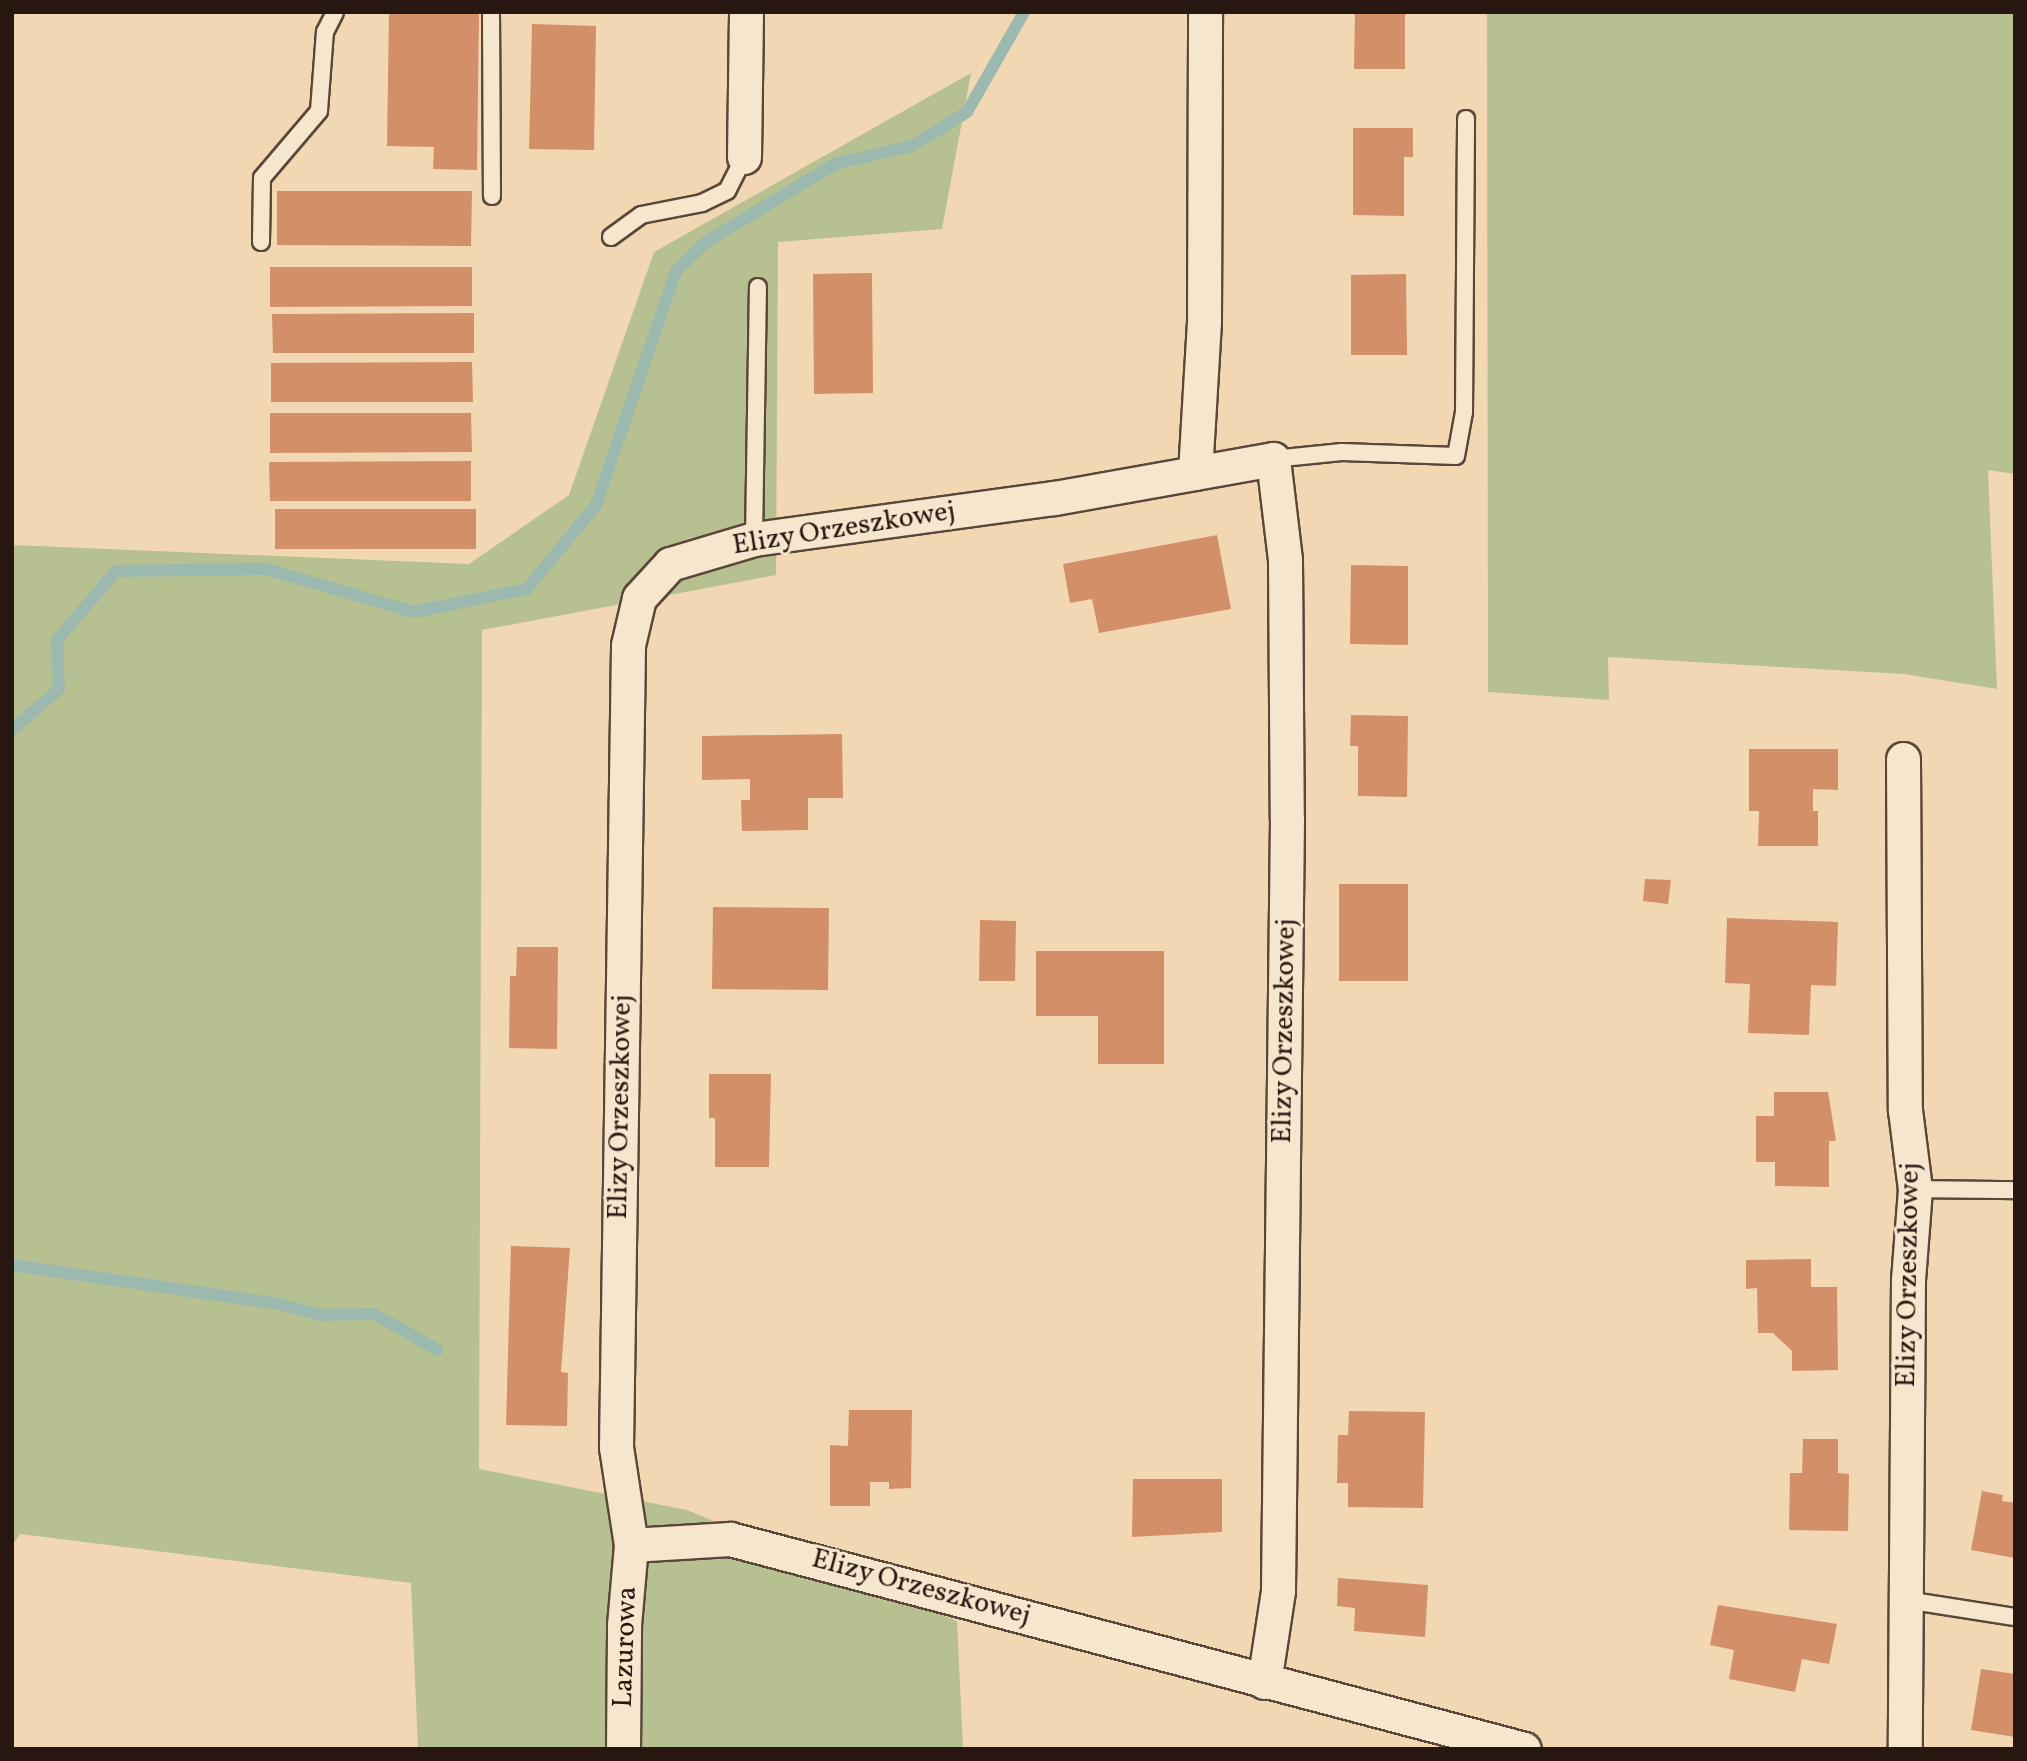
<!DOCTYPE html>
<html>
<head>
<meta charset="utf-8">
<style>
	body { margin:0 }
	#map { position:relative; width:2027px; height:1761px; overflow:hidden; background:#f1d8b3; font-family:Vollkorn,serif }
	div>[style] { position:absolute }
	.green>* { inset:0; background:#b6c090 }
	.stream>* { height:12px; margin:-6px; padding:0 6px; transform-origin:6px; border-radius:6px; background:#9bb9af }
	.building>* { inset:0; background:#d38f67 }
	.roads { filter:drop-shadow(2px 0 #5a473a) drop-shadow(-2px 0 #5a473a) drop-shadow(0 2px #5a473a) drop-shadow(0 -2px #5a473a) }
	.service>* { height:16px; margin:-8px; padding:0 8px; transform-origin:8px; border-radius:8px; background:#f6e6ce }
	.minor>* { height:33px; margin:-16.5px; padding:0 16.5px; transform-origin:16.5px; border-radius:16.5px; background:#f6e6ce }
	span { translate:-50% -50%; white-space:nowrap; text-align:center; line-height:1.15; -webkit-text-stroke:6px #f6e6ce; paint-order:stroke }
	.street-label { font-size:28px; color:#281711 }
	.frame { position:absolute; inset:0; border:14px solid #281711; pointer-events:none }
</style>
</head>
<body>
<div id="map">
	<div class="green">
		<i style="clip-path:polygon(1487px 12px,2015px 12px,2015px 474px,1988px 470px,1997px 689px,1904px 674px,1608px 657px,1609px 700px,1488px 692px)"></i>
		<i style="clip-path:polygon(971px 73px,942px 229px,778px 242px,776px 575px,482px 630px,479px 1469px,687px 1510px,957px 1621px,963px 1749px,418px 1749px,411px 1583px,20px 1534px,12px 1546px,12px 545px,469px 564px,569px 495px,654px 252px)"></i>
	</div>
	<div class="stream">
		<i style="left:12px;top:730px;width:62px;rotate:-41.1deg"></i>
		<i style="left:59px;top:689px;width:49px;rotate:-92.3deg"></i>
		<i style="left:57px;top:640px;width:91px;rotate:-49.5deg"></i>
		<i style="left:116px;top:571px;width:150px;rotate:-0.8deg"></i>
		<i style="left:266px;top:569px;width:154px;rotate:16.2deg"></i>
		<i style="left:414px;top:612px;width:115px;rotate:-11.5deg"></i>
		<i style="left:527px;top:589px;width:109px;rotate:-50.6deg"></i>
		<i style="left:596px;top:505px;width:247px;rotate:-71.1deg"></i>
		<i style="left:676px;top:271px;width:42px;rotate:-44deg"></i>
		<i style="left:706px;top:242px;width:151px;rotate:-31.2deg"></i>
		<i style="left:835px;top:164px;width:79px;rotate:-13.2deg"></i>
		<i style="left:912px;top:146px;width:65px;rotate:-31.7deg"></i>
		<i style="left:967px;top:112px;width:115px;rotate:-60.3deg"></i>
		<i style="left:12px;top:1265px;width:270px;rotate:8.3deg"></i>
		<i style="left:279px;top:1304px;width:42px;rotate:15deg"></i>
		<i style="left:320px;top:1315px;width:54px;rotate:-1.1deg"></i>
		<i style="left:374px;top:1314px;width:73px;rotate:29.4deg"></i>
	</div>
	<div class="building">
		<i style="clip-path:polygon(389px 12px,479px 12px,477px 170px,433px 169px,434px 147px,387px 146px)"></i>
		<i style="clip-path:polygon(1355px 12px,1405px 12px,1405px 69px,1354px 69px)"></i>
		<i style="clip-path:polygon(532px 24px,596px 26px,594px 150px,529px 149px)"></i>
		<i style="clip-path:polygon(1353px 128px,1413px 128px,1413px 157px,1404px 157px,1404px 216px,1353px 215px)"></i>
		<i style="clip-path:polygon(277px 191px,472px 191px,471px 246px,277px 245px)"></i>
		<i style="clip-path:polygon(270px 267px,472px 267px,472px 306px,270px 307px)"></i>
		<i style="clip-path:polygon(872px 273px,873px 393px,814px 394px,813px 274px)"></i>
		<i style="clip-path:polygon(1406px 274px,1407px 355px,1351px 355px,1351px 275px)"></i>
		<i style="clip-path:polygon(474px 313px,474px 353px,273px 353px,272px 314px)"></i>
		<i style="clip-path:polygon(472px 362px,473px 402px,271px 402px,271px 363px)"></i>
		<i style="clip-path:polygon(270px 413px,471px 413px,472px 452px,270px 453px)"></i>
		<i style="clip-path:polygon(471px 461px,471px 501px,270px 501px,269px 462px)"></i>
		<i style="clip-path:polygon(275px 509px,476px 509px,476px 549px,275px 549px)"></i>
		<i style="clip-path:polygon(1217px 535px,1231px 609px,1099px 633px,1092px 599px,1070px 603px,1063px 564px)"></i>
		<i style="clip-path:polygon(1351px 565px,1408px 566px,1408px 645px,1350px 644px)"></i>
		<i style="clip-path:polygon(1351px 715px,1408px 716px,1407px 797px,1358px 796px,1358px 746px,1350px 746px)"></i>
		<i style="clip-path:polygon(842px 734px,843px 798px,808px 798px,808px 830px,742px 831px,741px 800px,750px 800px,750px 779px,702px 780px,702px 736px)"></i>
		<i style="clip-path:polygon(1749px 749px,1838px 749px,1838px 790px,1813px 789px,1813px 811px,1818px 811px,1818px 846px,1758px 846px,1759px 811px,1749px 811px)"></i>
		<i style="clip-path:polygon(1645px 879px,1671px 880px,1668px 904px,1643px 901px)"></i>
		<i style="clip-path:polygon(1339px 884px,1408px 884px,1408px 981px,1339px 981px)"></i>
		<i style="clip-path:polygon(713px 907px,829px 908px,828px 990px,712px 989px)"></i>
		<i style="clip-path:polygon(1727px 918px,1838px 922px,1836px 986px,1811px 985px,1809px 1035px,1748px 1033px,1750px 984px,1725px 983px)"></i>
		<i style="clip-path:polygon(980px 920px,1016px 921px,1015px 981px,979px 981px)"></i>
		<i style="clip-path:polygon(517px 947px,558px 947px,557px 1049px,509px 1048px,510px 976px,516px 976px)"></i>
		<i style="clip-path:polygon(1036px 951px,1164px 951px,1164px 1064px,1098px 1064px,1098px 1016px,1036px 1016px)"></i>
		<i style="clip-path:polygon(709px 1074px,771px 1074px,769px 1167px,715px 1167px,715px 1118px,709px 1118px)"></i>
		<i style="clip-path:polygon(1774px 1092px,1828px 1092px,1836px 1141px,1829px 1141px,1829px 1187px,1775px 1186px,1775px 1162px,1756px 1162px,1756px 1116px,1774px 1116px)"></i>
		<i style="clip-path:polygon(511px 1246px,570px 1248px,561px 1372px,568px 1373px,567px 1426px,506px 1425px)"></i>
		<i style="clip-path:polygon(1811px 1259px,1811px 1287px,1837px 1287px,1838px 1370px,1792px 1371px,1792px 1351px,1773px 1333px,1758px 1333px,1757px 1288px,1746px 1289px,1746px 1260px)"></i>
		<i style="clip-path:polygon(849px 1410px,912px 1410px,911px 1488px,889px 1489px,889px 1482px,870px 1482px,870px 1506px,830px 1506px,830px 1445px,848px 1446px)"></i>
		<i style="clip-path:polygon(1349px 1411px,1425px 1412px,1423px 1508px,1348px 1507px,1348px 1483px,1337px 1483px,1338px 1435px,1348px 1435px)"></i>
		<i style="clip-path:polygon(1803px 1439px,1838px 1439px,1838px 1473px,1849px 1474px,1848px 1531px,1789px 1530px,1790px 1473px,1802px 1473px)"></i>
		<i style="clip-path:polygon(1133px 1479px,1222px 1479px,1222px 1532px,1132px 1537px)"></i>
		<i style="clip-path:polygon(1982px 1491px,2003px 1495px,2002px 1501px,2015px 1503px,2015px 1558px,1971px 1550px)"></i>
		<i style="clip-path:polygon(1338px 1578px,1428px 1585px,1425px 1637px,1354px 1631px,1355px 1608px,1337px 1606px)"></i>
		<i style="clip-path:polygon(1718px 1605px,1837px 1624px,1829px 1664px,1802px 1659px,1795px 1692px,1729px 1679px,1734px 1650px,1710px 1645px)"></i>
		<i style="clip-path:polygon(1981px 1669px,2015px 1674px,2015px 1737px,1971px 1730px)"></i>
	</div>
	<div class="roads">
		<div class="service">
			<i style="left:491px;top:12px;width:184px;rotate:89.7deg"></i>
			<i style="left:611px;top:237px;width:37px;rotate:-36deg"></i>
			<i style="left:641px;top:215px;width:62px;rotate:-11.1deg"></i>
			<i style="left:702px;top:203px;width:28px;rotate:-26deg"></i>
			<i style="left:727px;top:191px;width:38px;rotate:-63deg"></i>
			<i style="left:261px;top:242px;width:64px;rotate:-89.1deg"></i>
			<i style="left:262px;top:178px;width:88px;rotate:-49.6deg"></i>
			<i style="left:319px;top:111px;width:79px;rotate:-85.7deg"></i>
			<i style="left:325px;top:32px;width:22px;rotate:-63deg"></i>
			<i style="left:1273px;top:459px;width:69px;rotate:-5.8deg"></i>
			<i style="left:1342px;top:452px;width:114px;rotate:2deg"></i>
			<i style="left:1456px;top:456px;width:45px;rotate:-79.7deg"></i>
			<i style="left:1464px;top:412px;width:293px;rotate:-89.6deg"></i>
			<i style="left:754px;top:539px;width:252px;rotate:-89.1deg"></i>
			<i style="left:1915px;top:1189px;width:100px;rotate:0.6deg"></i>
			<i style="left:1906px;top:1600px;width:110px;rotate:8.9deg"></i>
		</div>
		<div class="minor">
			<i style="left:744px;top:157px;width:145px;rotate:-89.2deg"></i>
			<i style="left:1195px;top:473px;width:151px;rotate:-86.6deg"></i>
			<i style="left:1204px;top:322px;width:310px;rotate:-89.8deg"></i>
			<i style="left:1903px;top:759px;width:351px;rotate:89.7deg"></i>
			<i style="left:1905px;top:1110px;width:80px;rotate:82.8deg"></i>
			<i style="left:1915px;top:1189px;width:90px;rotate:94.4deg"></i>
			<i style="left:1908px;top:1279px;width:470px;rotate:90.4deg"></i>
			<i style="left:631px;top:1545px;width:99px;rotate:-3.5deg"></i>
			<i style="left:730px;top:1539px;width:821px;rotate:14.81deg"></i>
			<i style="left:623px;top:1749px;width:124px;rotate:-89.5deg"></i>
			<i style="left:624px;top:1625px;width:80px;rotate:-85deg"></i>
			<i style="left:631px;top:1545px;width:99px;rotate:-98.7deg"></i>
			<i style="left:616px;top:1447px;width:802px;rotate:-89.14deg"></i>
			<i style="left:628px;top:645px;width:48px;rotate:-76.8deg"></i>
			<i style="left:639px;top:598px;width:46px;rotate:-47.6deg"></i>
			<i style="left:670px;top:564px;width:88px;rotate:-16.6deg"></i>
			<i style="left:754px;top:539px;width:303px;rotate:-7.8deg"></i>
			<i style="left:1054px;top:498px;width:222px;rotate:-10.1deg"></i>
			<i style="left:1273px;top:459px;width:102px;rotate:83.2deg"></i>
			<i style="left:1285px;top:560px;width:259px;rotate:89.6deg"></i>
			<i style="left:1287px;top:819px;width:772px;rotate:90.67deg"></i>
			<i style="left:1278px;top:1591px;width:92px;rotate:98.7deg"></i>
		</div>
	</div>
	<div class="street-label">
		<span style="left:844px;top:529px;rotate:-9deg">Elizy Orzeszkowej</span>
		<span style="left:1285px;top:1031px;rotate:-89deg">Elizy Orzeszkowej</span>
		<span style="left:621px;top:1107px;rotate:-89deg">Elizy Orzeszkowej</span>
		<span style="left:1909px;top:1275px;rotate:-89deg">Elizy Orzeszkowej</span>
		<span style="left:921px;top:1588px;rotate:15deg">Elizy Orzeszkowej</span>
		<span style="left:626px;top:1647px;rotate:-88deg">Lazurowa</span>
	</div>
	<div class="frame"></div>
</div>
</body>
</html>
